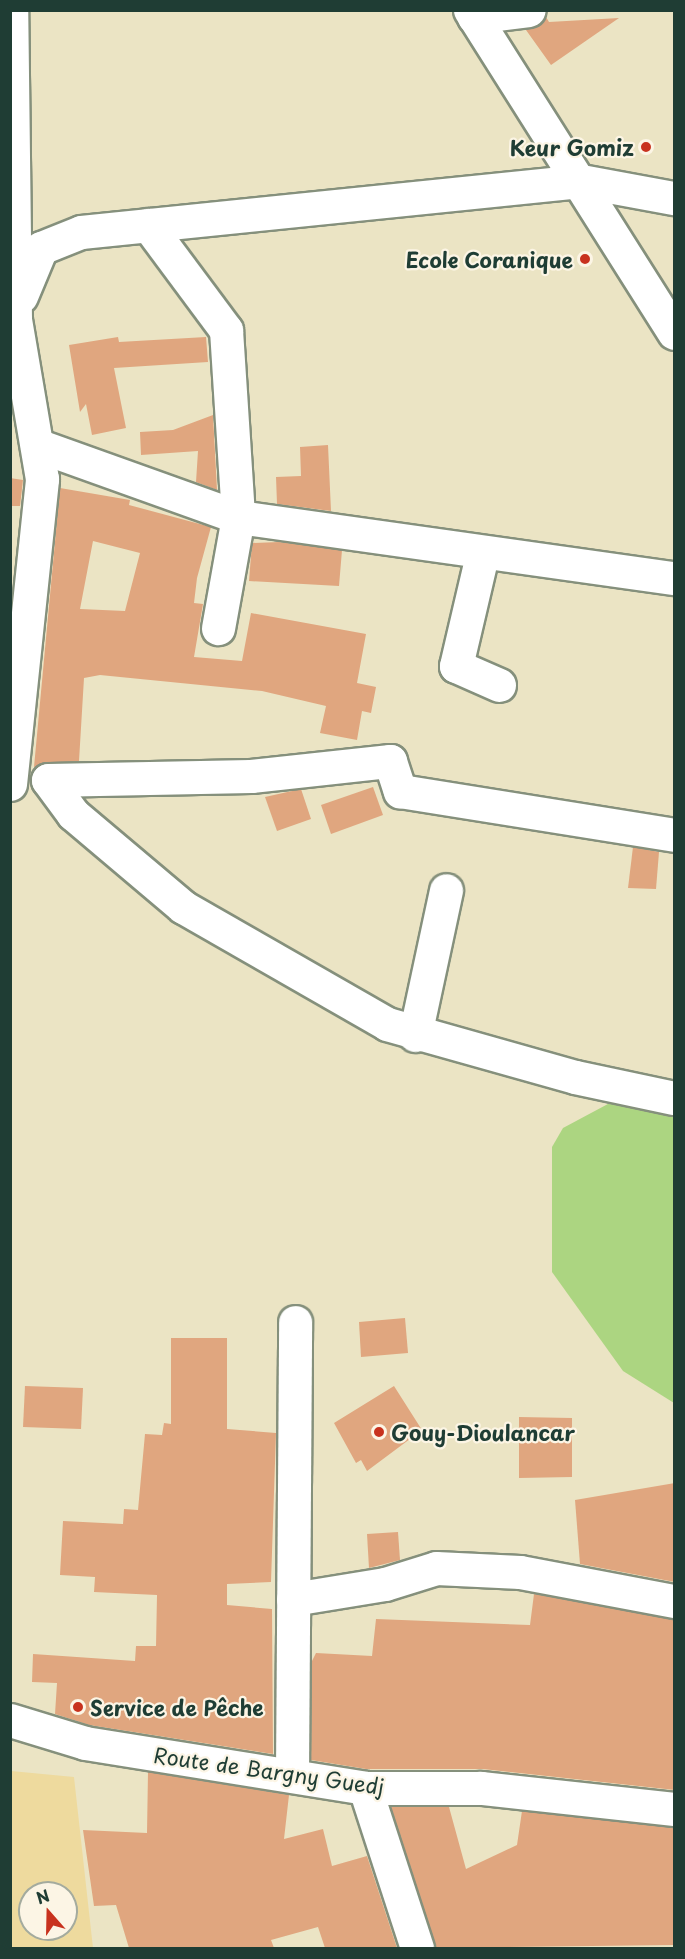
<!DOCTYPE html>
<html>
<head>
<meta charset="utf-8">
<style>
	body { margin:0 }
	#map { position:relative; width:685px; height:1959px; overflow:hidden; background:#ebe4c4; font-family:"Playpen Sans",sans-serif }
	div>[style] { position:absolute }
	.green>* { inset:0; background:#acd581 }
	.sand>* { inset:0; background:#eeda9e }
	.building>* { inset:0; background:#e0a67f }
	.roads { filter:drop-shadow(2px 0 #85907c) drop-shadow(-2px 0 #85907c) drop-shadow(0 2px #85907c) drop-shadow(0 -2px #85907c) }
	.street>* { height:33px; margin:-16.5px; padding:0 16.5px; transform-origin:16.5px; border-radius:16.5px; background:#fff }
	.dots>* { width:16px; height:16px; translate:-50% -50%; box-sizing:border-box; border:3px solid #fcf5e5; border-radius:50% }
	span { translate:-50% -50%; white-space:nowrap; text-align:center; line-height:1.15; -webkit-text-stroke:4.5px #fcf5e5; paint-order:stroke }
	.poi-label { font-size:21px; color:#1f3d34; font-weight:700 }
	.right { translate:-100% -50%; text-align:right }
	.left { translate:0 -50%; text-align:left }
	.street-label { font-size:21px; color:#1f3d34 }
	.frame { position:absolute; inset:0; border:12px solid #1f3d34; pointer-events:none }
	.north { position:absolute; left:18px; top:1881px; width:60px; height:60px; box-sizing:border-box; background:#fcf5e5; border:2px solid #a4ab9e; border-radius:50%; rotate:340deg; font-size:16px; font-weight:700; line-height:24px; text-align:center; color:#1f3d34 }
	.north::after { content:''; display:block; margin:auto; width:21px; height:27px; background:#c8321e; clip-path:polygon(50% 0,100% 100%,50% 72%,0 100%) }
</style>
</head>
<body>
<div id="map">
	<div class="green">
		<i style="clip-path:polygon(621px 1097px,674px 1111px,674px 1403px,623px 1371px,552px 1272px,552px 1147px,563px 1128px)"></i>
	</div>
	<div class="sand">
		<i style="clip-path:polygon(evenodd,11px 1771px,74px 1777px,93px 1948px,11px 1948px,11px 1771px,30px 1893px,66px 1893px,66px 1929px,30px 1929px,30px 1893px)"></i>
	</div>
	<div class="building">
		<i style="clip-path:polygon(546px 17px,549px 22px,619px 18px,551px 65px,526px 30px)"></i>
		<i style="clip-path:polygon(118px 337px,119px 342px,206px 337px,208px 362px,114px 368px,126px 428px,92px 435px,86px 404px,80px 412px,69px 345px)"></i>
		<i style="clip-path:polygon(213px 415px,217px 490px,196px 482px,198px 451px,141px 455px,140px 432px,173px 430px)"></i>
		<i style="clip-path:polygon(328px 445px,331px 511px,277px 504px,276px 477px,301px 476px,300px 447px)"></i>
		<i style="clip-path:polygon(10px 478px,23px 480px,20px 506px,10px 506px)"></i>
		<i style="clip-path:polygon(evenodd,60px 488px,130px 500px,129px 505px,211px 527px,197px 578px,194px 603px,203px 604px,194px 657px,242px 661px,251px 613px,366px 634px,357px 683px,376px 687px,371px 713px,362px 711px,357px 740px,320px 733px,326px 706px,262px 691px,100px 675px,84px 678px,79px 761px,34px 767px,60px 488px,93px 541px,140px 553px,125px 611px,80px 609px,93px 541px)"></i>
		<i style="clip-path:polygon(279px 542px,342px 550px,339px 586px,249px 581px,252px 543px)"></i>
		<i style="clip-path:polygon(373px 787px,383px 815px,331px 834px,321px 805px)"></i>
		<i style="clip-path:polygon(301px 789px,311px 819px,277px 831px,265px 797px)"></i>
		<i style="clip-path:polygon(633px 847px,659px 852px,656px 889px,628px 888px)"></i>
		<i style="clip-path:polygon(405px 1318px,408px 1353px,361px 1357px,359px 1322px)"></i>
		<i style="clip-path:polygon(171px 1338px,227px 1338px,227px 1429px,276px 1433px,271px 1582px,227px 1584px,227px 1605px,272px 1609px,273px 1754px,89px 1725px,55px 1714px,57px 1683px,32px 1682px,33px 1654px,135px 1661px,136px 1646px,156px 1646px,157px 1595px,94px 1592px,95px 1577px,60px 1575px,63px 1521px,123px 1524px,124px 1509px,138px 1510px,145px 1434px,162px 1435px,164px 1423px,171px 1424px)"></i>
		<i style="clip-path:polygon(25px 1386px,83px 1388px,81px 1429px,23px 1427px)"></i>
		<i style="clip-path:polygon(394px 1386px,422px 1430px,367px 1471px,361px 1460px,356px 1463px,334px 1423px)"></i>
		<i style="clip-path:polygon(519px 1417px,572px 1418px,572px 1477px,519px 1478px)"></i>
		<i style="clip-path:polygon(675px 1483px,675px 1582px,580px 1564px,575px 1500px)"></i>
		<i style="clip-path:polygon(398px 1532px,400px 1560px,369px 1568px,367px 1534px)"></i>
		<i style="clip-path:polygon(534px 1594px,675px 1619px,675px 1790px,483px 1769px,366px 1769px,311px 1760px,312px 1661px,316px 1653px,372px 1656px,376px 1619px,530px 1625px)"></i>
		<i style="clip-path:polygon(148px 1772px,289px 1795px,284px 1839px,323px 1829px,332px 1866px,367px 1856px,397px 1948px,325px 1948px,318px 1927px,271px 1940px,274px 1948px,129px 1948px,116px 1905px,94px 1906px,83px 1830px,147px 1833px)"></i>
		<i style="clip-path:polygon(391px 1807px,449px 1807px,466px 1869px,517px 1845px,522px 1811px,675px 1827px,675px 1945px,435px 1948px)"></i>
	</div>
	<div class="roads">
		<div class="street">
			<i style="left:470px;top:10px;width:382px;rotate:57.7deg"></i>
			<i style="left:474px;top:17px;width:55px;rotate:-7.3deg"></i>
			<i style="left:148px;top:225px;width:131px;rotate:53.4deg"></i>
			<i style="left:226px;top:330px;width:187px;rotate:86.3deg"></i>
			<i style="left:238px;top:517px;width:113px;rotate:100.2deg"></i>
			<i style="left:21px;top:296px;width:52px;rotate:-67.4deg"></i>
			<i style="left:41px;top:248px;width:43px;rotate:-21.8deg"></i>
			<i style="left:81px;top:232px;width:503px;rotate:-5.82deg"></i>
			<i style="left:581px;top:181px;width:95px;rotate:10.4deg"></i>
			<i style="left:37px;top:445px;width:214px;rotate:19.7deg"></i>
			<i style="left:238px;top:517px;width:440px;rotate:8deg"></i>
			<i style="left:482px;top:555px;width:114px;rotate:103.2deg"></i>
			<i style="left:456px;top:666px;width:47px;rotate:23.8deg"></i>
			<i style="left:48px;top:780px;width:42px;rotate:53.7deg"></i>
			<i style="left:73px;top:814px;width:144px;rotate:40.2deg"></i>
			<i style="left:183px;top:907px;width:235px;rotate:29.8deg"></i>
			<i style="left:387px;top:1024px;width:195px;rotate:15.7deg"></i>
			<i style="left:575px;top:1077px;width:101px;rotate:12deg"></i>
			<i style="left:48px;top:780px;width:203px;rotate:-1.1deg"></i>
			<i style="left:251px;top:776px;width:140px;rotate:-6.2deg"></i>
			<i style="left:390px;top:761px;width:32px;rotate:72deg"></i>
			<i style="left:400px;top:791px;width:278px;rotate:9.1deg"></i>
			<i style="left:10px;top:784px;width:307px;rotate:-84deg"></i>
			<i style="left:42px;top:479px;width:161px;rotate:-99.6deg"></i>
			<i style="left:15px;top:320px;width:310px;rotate:-90.7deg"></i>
			<i style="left:415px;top:1035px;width:148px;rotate:-77.9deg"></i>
			<i style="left:293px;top:1599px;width:93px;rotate:-9.3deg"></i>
			<i style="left:385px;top:1584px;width:53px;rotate:-17.4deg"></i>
			<i style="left:436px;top:1568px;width:84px;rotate:2.7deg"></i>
			<i style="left:520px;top:1572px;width:157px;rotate:10.7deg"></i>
			<i style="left:10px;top:1720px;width:78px;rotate:17deg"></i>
			<i style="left:85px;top:1743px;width:284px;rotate:9.1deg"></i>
			<i style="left:365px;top:1788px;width:116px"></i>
			<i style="left:481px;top:1788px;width:194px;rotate:6.2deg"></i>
			<i style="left:292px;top:1774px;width:452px;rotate:-89.6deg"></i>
			<i style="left:365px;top:1788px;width:168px;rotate:72deg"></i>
		</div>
	</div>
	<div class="dots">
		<i style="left:646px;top:147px;background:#c8321e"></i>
		<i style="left:585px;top:259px;background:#c8321e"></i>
		<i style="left:379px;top:1432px;background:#c8321e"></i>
		<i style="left:78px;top:1707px;background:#c8321e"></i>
	</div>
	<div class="poi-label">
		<span class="right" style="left:634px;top:147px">Keur Gomiz</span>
		<span class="right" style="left:573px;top:259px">Ecole Coranique</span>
		<span class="left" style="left:391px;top:1432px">Gouy-Dioulancar</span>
		<span class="left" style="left:90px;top:1707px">Service de Pêche</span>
	</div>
	<div class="street-label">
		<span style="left:269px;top:1770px;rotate:8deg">Route de Bargny Guedj</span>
	</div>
	<div class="frame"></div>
	<div class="north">N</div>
</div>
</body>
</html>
